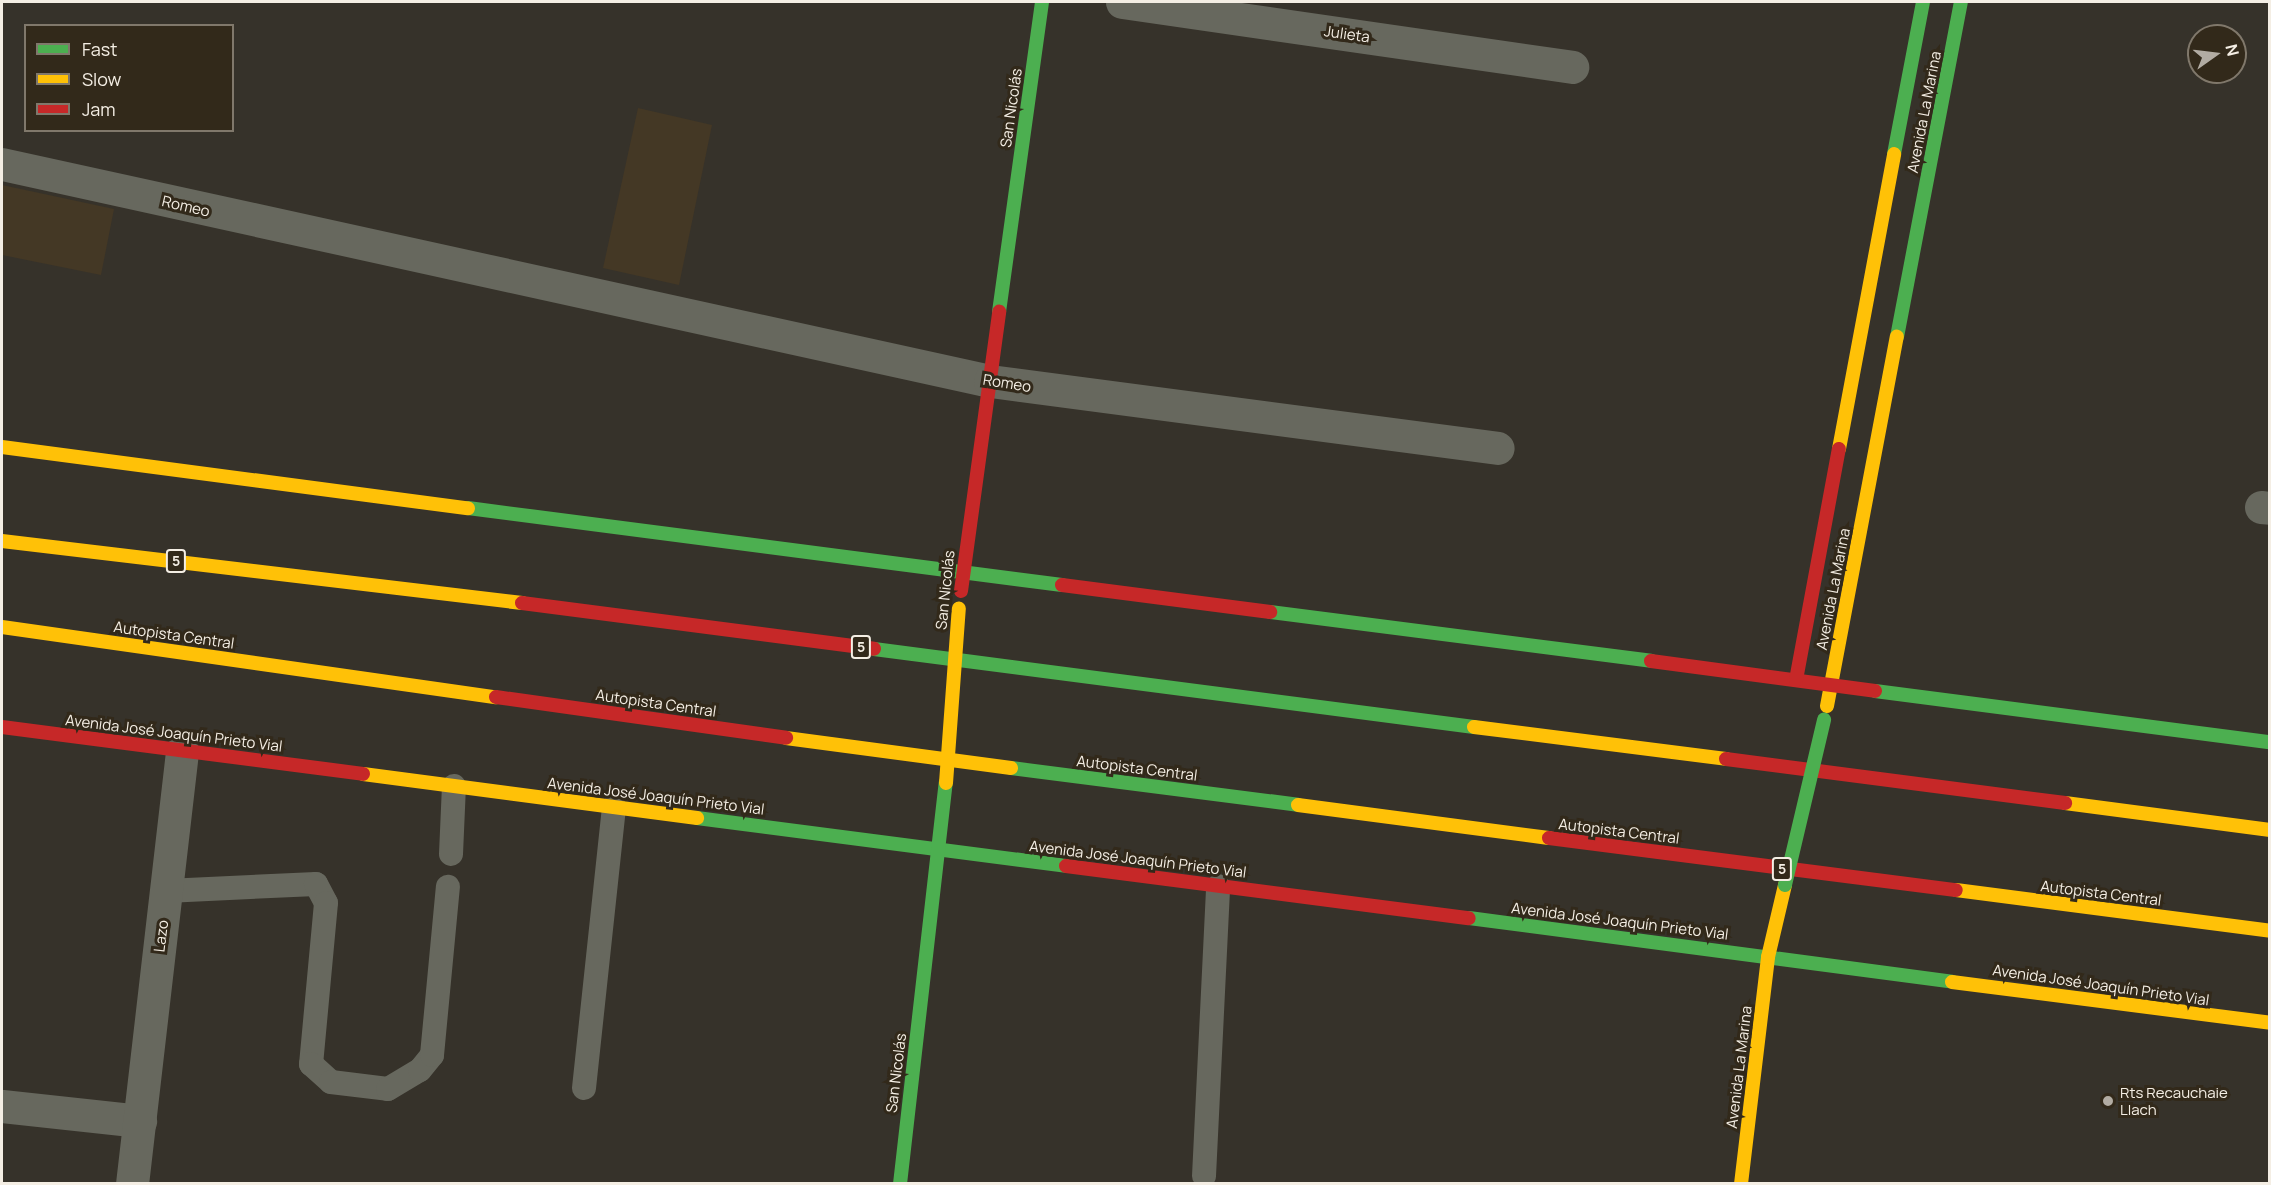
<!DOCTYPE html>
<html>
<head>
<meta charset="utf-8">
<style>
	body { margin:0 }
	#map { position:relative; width:2271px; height:1185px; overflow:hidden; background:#36322a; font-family:Manrope,sans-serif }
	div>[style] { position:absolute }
	.built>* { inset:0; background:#443825 }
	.lane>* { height:24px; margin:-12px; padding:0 12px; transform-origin:12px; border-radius:12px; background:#67685e }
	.street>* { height:33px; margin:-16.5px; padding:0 16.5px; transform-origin:16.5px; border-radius:16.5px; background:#67685e }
	.fast>* { height:14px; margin:-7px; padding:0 7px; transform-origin:7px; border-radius:7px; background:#4caf50 }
	.slow>* { height:14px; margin:-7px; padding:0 7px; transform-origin:7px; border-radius:7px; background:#ffc107 }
	.jam>* { height:14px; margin:-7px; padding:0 7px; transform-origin:7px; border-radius:7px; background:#c62828 }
	.fast-bridge>* { height:14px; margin:-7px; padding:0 7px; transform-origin:7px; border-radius:7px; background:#4caf50 }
	.slow-bridge>* { height:14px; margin:-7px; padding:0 7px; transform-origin:7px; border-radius:7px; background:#ffc107 }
	.dots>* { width:16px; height:16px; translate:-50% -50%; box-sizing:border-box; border:3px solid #32291a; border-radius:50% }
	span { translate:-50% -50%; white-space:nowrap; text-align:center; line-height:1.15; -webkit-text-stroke:6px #32291a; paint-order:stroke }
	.shield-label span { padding:2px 4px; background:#32291a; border:2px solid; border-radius:4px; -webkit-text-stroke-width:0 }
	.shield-label { font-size:14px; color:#f4eee4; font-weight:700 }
	.street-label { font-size:15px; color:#f4eee4 }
	.poi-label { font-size:15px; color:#f4eee4 }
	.left { translate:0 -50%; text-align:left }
	.frame { position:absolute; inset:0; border:3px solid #f4eee4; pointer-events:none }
	.legend { position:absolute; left:24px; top:24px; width:210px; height:108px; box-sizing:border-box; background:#32291a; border:2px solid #80786b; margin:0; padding:8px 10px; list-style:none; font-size:18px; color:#f4eee4 }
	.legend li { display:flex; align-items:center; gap:12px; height:30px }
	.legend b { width:30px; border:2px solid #80786b }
	.north { position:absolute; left:2187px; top:24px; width:60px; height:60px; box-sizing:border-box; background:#32291a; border:2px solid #80786b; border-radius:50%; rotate:76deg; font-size:16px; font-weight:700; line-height:24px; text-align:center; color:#f4eee4 }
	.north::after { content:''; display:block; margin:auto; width:21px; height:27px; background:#b2aca3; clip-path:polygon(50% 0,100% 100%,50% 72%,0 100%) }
</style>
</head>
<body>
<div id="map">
	<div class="built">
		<i style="clip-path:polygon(638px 108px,712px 125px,679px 285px,603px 268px)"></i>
		<i style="clip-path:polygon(2px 185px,114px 209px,101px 275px,2px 255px)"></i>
	</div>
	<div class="lane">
		<i style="left:451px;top:854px;width:68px;rotate:-87.5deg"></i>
		<i style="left:166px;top:891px;width:150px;rotate:-2.7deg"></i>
		<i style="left:316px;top:884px;width:21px;rotate:62deg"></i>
		<i style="left:326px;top:903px;width:162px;rotate:95.3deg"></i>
		<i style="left:311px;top:1064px;width:27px;rotate:42deg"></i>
		<i style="left:331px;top:1082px;width:57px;rotate:7deg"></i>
		<i style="left:388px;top:1089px;width:37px;rotate:-31deg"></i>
		<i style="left:420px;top:1070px;width:19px;rotate:-51deg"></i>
		<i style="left:432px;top:1055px;width:169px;rotate:-84.6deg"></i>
		<i style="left:584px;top:1088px;width:283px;rotate:-83.9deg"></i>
		<i style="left:1204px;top:1176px;width:290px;rotate:-87.2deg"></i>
	</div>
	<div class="street">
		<i style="left:1122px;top:2px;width:455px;rotate:8.2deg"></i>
		<i style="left:2px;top:164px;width:1012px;rotate:12.39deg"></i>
		<i style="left:990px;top:381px;width:512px;rotate:7.51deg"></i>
		<i style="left:2261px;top:507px;width:9px;rotate:6deg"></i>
		<i style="left:2px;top:1106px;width:139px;rotate:6.2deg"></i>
		<i style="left:132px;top:1184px;width:436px;rotate:-83.4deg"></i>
	</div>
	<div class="fast">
		<i style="left:1894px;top:154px;width:155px;rotate:-79.2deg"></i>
		<i style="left:999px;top:312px;width:313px;rotate:-82.1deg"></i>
		<i style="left:1897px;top:337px;width:341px;rotate:-79.2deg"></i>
		<i style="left:468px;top:508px;width:599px;rotate:7.39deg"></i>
		<i style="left:1270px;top:612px;width:384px;rotate:7.3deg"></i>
		<i style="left:874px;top:649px;width:605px;rotate:7.41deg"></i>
		<i style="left:1875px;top:691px;width:398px;rotate:7.4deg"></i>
		<i style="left:1011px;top:768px;width:289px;rotate:7.3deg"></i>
		<i style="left:697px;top:818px;width:372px;rotate:7.4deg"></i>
		<i style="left:1469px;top:918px;width:487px;rotate:7.5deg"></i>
		<i style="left:900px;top:1184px;width:404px;rotate:-83.5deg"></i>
	</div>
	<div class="slow">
		<i style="left:2px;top:447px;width:470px;rotate:7.5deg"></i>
		<i style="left:1839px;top:449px;width:300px;rotate:-79.4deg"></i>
		<i style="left:2px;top:541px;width:524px;rotate:6.8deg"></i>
		<i style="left:2px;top:627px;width:499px;rotate:8.1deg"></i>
		<i style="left:1827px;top:706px;width:376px;rotate:-79.3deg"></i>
		<i style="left:1474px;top:727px;width:254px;rotate:7.2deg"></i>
		<i style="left:786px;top:738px;width:227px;rotate:7.6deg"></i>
		<i style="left:363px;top:774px;width:337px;rotate:7.5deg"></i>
		<i style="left:2065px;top:803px;width:207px;rotate:7.5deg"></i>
		<i style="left:1298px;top:805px;width:253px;rotate:7.5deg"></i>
		<i style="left:1956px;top:890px;width:317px;rotate:7.4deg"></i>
		<i style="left:1952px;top:982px;width:321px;rotate:7.3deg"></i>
		<i style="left:1741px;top:1184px;width:229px;rotate:-83.2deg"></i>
		<i style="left:1768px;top:957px;width:74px;rotate:-76.7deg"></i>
	</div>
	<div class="jam">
		<i style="left:1062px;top:585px;width:210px;rotate:7.4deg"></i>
		<i style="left:961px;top:591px;width:282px;rotate:-82.2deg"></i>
		<i style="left:522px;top:603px;width:355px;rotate:7.4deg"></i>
		<i style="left:1651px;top:661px;width:226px;rotate:7.6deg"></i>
		<i style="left:1796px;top:680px;width:235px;rotate:-79.5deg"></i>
		<i style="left:496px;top:697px;width:293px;rotate:8deg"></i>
		<i style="left:2px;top:727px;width:364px;rotate:7.4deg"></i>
		<i style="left:1726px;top:759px;width:342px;rotate:7.4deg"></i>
		<i style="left:1549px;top:838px;width:410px;rotate:7.3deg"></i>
		<i style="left:1066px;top:866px;width:406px;rotate:7.4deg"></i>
	</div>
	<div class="fast-bridge">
		<i style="left:1785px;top:885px;width:170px;rotate:-76.7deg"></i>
	</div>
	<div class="slow-bridge">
		<i style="left:946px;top:783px;width:175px;rotate:-85.8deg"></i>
	</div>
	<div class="dots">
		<i style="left:2108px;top:1101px;background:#b2aca3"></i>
	</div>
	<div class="shield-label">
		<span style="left:176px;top:561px">5</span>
		<span style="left:861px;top:647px">5</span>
		<span style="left:1782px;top:869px">5</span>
	</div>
	<div class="street-label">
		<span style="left:1347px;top:34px;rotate:8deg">Julieta</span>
		<span style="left:1011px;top:108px;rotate:-82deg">San Nicolás</span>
		<span style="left:1924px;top:112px;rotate:-79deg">Avenida La Marina</span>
		<span style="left:186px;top:206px;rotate:13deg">Romeo</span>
		<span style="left:1007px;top:383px;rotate:9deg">Romeo</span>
		<span style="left:1833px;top:589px;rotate:-79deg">Avenida La Marina</span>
		<span style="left:945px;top:590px;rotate:-84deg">San Nicolás</span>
		<span style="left:174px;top:635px;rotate:8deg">Autopista Central</span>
		<span style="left:656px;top:703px;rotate:8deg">Autopista Central</span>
		<span style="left:174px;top:733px;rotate:7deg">Avenida José Joaquín Prieto Vial</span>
		<span style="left:1137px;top:768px;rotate:7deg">Autopista Central</span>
		<span style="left:656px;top:796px;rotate:7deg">Avenida José Joaquín Prieto Vial</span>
		<span style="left:1619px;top:831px;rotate:7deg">Autopista Central</span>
		<span style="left:1138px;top:859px;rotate:7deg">Avenida José Joaquín Prieto Vial</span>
		<span style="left:2101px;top:893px;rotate:7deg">Autopista Central</span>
		<span style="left:1620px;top:921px;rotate:7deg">Avenida José Joaquín Prieto Vial</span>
		<span style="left:161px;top:936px;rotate:-83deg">Lazo</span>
		<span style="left:2101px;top:985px;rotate:8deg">Avenida José Joaquín Prieto Vial</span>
		<span style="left:1739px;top:1067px;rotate:-83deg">Avenida La Marina</span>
		<span style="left:896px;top:1073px;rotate:-83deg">San Nicolás</span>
	</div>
	<div class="poi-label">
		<span class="left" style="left:2120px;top:1101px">Rts Recauchaie<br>Llach</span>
	</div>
	<div class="frame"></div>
	<ul class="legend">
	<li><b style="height:8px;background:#4caf50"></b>Fast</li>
	<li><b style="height:8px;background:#ffc107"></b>Slow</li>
	<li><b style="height:8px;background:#c62828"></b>Jam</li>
	</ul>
	<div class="north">N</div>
</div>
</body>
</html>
